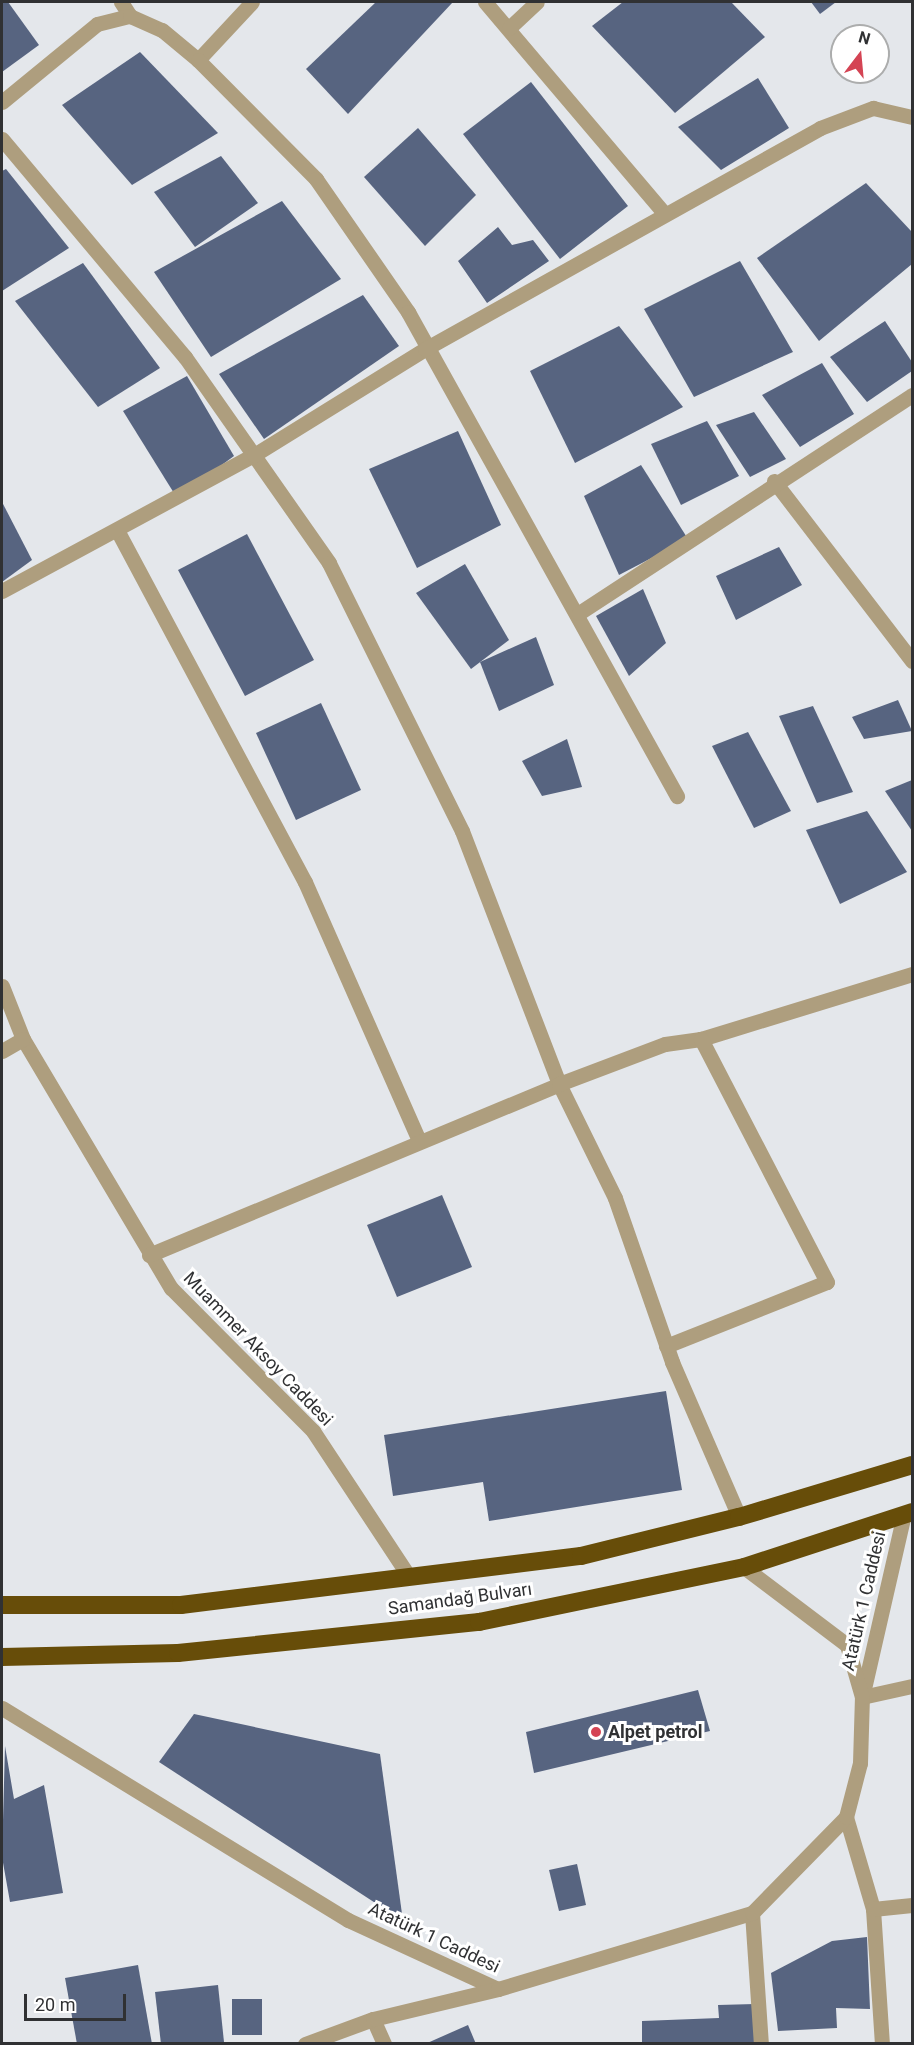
<!DOCTYPE html>
<html>
<head>
<meta charset="utf-8">
<style>
	body { margin:0 }
	#map { position:relative; width:914px; height:2045px; overflow:hidden; background:#e4e7eb; font-family:Roboto,sans-serif }
	div>[style] { position:absolute }
	.building>* { inset:0; background:#576480 }
	.minor>* { height:15px; margin:-7.5px; padding:0 7.5px; transform-origin:7.5px; border-radius:7.5px; background:#ae9e7e }
	.highway>* { height:18px; margin:-9px; padding:0 9px; transform-origin:9px; border-radius:9px; background:#674d09 }
	.dots>* { width:16px; height:16px; translate:-50% -50%; box-sizing:border-box; border:3px solid #fff; border-radius:50% }
	span { translate:-50% -50%; white-space:nowrap; text-align:center; line-height:1.15; -webkit-text-stroke:6px #fff; paint-order:stroke }
	.street-label { font-size:18px; color:#303133 }
	.poi-label { font-size:18px; color:#303133; font-weight:700 }
	.left { translate:0 -50%; text-align:left }
	.frame { position:absolute; inset:0; border:3px solid #303133; pointer-events:none }
	.north { position:absolute; left:830px; top:24px; width:60px; height:60px; box-sizing:border-box; background:#fff; border:2px solid #acadad; border-radius:50%; rotate:16deg; font-size:16px; font-weight:700; line-height:24px; text-align:center; color:#303133 }
	.north::after { content:''; display:block; margin:auto; width:21px; height:27px; background:#d44454; clip-path:polygon(50% 0,100% 100%,50% 72%,0 100%) }
	.scale { position:absolute; left:24px; top:1994px; width:102px; height:27px; box-sizing:border-box; border:3px solid #303133; border-top:0; padding-left:8px; font-size:18px; line-height:21px; white-space:nowrap; color:#303133; -webkit-text-stroke:4px #fff; paint-order:stroke }
</style>
</head>
<body>
<div id="map">
	<div class="building">
		<i style="clip-path:polygon(2px 2px,8px 2px,39px 45px,2px 72px)"></i>
		<i style="clip-path:polygon(376px 2px,453px 2px,348px 114px,306px 69px)"></i>
		<i style="clip-path:polygon(623px 2px,731px 2px,765px 37px,675px 113px,592px 26px)"></i>
		<i style="clip-path:polygon(811px 2px,836px 2px,820px 14px)"></i>
		<i style="clip-path:polygon(140px 52px,218px 133px,132px 185px,62px 105px)"></i>
		<i style="clip-path:polygon(758px 78px,789px 128px,721px 170px,678px 127px)"></i>
		<i style="clip-path:polygon(531px 82px,628px 206px,560px 259px,463px 134px)"></i>
		<i style="clip-path:polygon(418px 128px,476px 195px,425px 246px,364px 177px)"></i>
		<i style="clip-path:polygon(221px 156px,258px 203px,195px 247px,154px 192px)"></i>
		<i style="clip-path:polygon(6px 169px,69px 248px,2px 291px,2px 171px)"></i>
		<i style="clip-path:polygon(866px 183px,912px 232px,912px 264px,819px 341px,757px 258px)"></i>
		<i style="clip-path:polygon(282px 201px,341px 279px,211px 357px,154px 272px)"></i>
		<i style="clip-path:polygon(498px 227px,512px 245px,533px 240px,549px 261px,487px 303px,458px 261px)"></i>
		<i style="clip-path:polygon(740px 261px,793px 352px,694px 397px,644px 309px)"></i>
		<i style="clip-path:polygon(83px 263px,160px 368px,98px 407px,15px 301px)"></i>
		<i style="clip-path:polygon(363px 295px,399px 346px,264px 439px,219px 374px)"></i>
		<i style="clip-path:polygon(885px 321px,912px 362px,912px 371px,867px 402px,830px 357px)"></i>
		<i style="clip-path:polygon(619px 326px,683px 407px,575px 463px,530px 371px)"></i>
		<i style="clip-path:polygon(822px 363px,854px 414px,800px 447px,762px 395px)"></i>
		<i style="clip-path:polygon(187px 376px,234px 456px,177px 498px,123px 411px)"></i>
		<i style="clip-path:polygon(754px 412px,786px 459px,750px 477px,716px 425px)"></i>
		<i style="clip-path:polygon(707px 421px,739px 476px,681px 505px,651px 444px)"></i>
		<i style="clip-path:polygon(458px 431px,501px 525px,417px 568px,369px 469px)"></i>
		<i style="clip-path:polygon(641px 465px,688px 539px,619px 575px,584px 496px)"></i>
		<i style="clip-path:polygon(2px 502px,32px 560px,2px 582px)"></i>
		<i style="clip-path:polygon(247px 534px,314px 660px,245px 696px,178px 570px)"></i>
		<i style="clip-path:polygon(779px 547px,802px 585px,736px 620px,716px 576px)"></i>
		<i style="clip-path:polygon(465px 564px,509px 640px,471px 669px,416px 593px)"></i>
		<i style="clip-path:polygon(643px 589px,666px 643px,629px 676px,596px 616px)"></i>
		<i style="clip-path:polygon(536px 637px,554px 685px,499px 711px,480px 662px)"></i>
		<i style="clip-path:polygon(898px 700px,912px 731px,864px 739px,852px 717px)"></i>
		<i style="clip-path:polygon(321px 703px,361px 790px,296px 820px,256px 733px)"></i>
		<i style="clip-path:polygon(813px 706px,853px 792px,817px 803px,779px 716px)"></i>
		<i style="clip-path:polygon(748px 732px,791px 811px,754px 828px,712px 746px)"></i>
		<i style="clip-path:polygon(567px 739px,582px 787px,542px 796px,522px 761px)"></i>
		<i style="clip-path:polygon(912px 780px,912px 831px,885px 791px)"></i>
		<i style="clip-path:polygon(867px 811px,907px 872px,840px 904px,806px 830px)"></i>
		<i style="clip-path:polygon(442px 1195px,472px 1267px,397px 1297px,367px 1225px)"></i>
		<i style="clip-path:polygon(666px 1391px,682px 1490px,489px 1521px,483px 1482px,393px 1496px,384px 1435px)"></i>
		<i style="clip-path:polygon(698px 1690px,710px 1731px,534px 1773px,526px 1732px)"></i>
		<i style="clip-path:polygon(194px 1714px,380px 1754px,403px 1921px,159px 1762px)"></i>
		<i style="clip-path:polygon(5px 1746px,14px 1799px,44px 1785px,63px 1893px,10px 1902px,2px 1857px)"></i>
		<i style="clip-path:polygon(577px 1864px,586px 1905px,559px 1911px,549px 1870px)"></i>
		<i style="clip-path:polygon(867px 1937px,870px 2009px,836px 2008px,837px 2028px,778px 2031px,771px 1973px,832px 1941px)"></i>
		<i style="clip-path:polygon(138px 1965px,152px 2044px,77px 2044px,65px 1978px)"></i>
		<i style="clip-path:polygon(218px 1985px,224px 2042px,161px 2044px,155px 1992px)"></i>
		<i style="clip-path:polygon(232px 1999px,262px 1999px,262px 2035px,232px 2035px)"></i>
		<i style="clip-path:polygon(755px 2004px,756px 2044px,642px 2044px,642px 2021px,719px 2018px,718px 2005px)"></i>
		<i style="clip-path:polygon(468px 2025px,476px 2044px,425px 2044px)"></i>
	</div>
	<div class="minor">
		<i style="left:121px;top:2px;width:17px;rotate:57deg"></i>
		<i style="left:485px;top:2px;width:277px;rotate:49.7deg"></i>
		<i style="left:509px;top:28px;width:38px;rotate:-43deg"></i>
		<i style="left:198px;top:60px;width:79px;rotate:-47deg"></i>
		<i style="left:2px;top:102px;width:123px;rotate:-39.4deg"></i>
		<i style="left:97px;top:24px;width:34px;rotate:-14deg"></i>
		<i style="left:130px;top:16px;width:35px;rotate:24deg"></i>
		<i style="left:162px;top:30px;width:47px;rotate:39.8deg"></i>
		<i style="left:198px;top:60px;width:168px;rotate:45.2deg"></i>
		<i style="left:316px;top:179px;width:162px;rotate:55.3deg"></i>
		<i style="left:408px;top:312px;width:554px;rotate:60.94deg"></i>
		<i style="left:2px;top:139px;width:285px;rotate:50deg"></i>
		<i style="left:185px;top:357px;width:251px;rotate:55deg"></i>
		<i style="left:329px;top:563px;width:299px;rotate:63.6deg"></i>
		<i style="left:462px;top:831px;width:271px;rotate:69deg"></i>
		<i style="left:559px;top:1084px;width:127px;rotate:63.8deg"></i>
		<i style="left:615px;top:1198px;width:174px;rotate:70.8deg"></i>
		<i style="left:672px;top:1362px;width:169px;rotate:66.6deg"></i>
		<i style="left:774px;top:481px;width:227px;rotate:52.5deg"></i>
		<i style="left:117px;top:530px;width:399px;rotate:61.9deg"></i>
		<i style="left:305px;top:882px;width:283px;rotate:66.2deg"></i>
		<i style="left:2px;top:591px;width:286px;rotate:-28.4deg"></i>
		<i style="left:254px;top:455px;width:201px;rotate:-31.8deg"></i>
		<i style="left:425px;top:349px;width:453px;rotate:-29.2deg"></i>
		<i style="left:820px;top:128px;width:57px;rotate:-20.7deg"></i>
		<i style="left:873px;top:108px;width:40px;rotate:13deg"></i>
		<i style="left:579px;top:613px;width:398px;rotate:-33.2deg"></i>
		<i style="left:2px;top:986px;width:57px;rotate:68.4deg"></i>
		<i style="left:23px;top:1039px;width:290px;rotate:59.3deg"></i>
		<i style="left:171px;top:1288px;width:202px;rotate:45.2deg"></i>
		<i style="left:313px;top:1431px;width:173px;rotate:56.6deg"></i>
		<i style="left:2px;top:1051px;width:24px;rotate:-30deg"></i>
		<i style="left:149px;top:1255px;width:444px;rotate:-22.6deg"></i>
		<i style="left:559px;top:1084px;width:113px;rotate:-20.7deg"></i>
		<i style="left:665px;top:1044px;width:36px;rotate:-8deg"></i>
		<i style="left:701px;top:1039px;width:221px;rotate:-17.1deg"></i>
		<i style="left:666px;top:1346px;width:173px;rotate:-21.7deg"></i>
		<i style="left:827px;top:1282px;width:274px;rotate:-117.4deg"></i>
		<i style="left:904px;top:1514px;width:188px;rotate:102.9deg"></i>
		<i style="left:862px;top:1697px;width:51px;rotate:-12.4deg"></i>
		<i style="left:2px;top:1708px;width:406px;rotate:31.5deg"></i>
		<i style="left:348px;top:1920px;width:165px;rotate:24.7deg"></i>
		<i style="left:846px;top:1817px;width:96px;rotate:73.6deg"></i>
		<i style="left:873px;top:1909px;width:135px;rotate:86.2deg"></i>
		<i style="left:873px;top:1909px;width:39px;rotate:-6deg"></i>
		<i style="left:752px;top:1913px;width:131px;rotate:86.1deg"></i>
		<i style="left:373px;top:2019px;width:27px;rotate:66deg"></i>
		<i style="left:305px;top:2044px;width:72px;rotate:-20.2deg"></i>
		<i style="left:373px;top:2019px;width:129px;rotate:-13.5deg"></i>
		<i style="left:498px;top:1989px;width:265px;rotate:-16.7deg"></i>
		<i style="left:752px;top:1913px;width:134px;rotate:-45.6deg"></i>
		<i style="left:846px;top:1817px;width:56px;rotate:-75.5deg"></i>
		<i style="left:860px;top:1763px;width:66px;rotate:-88.3deg"></i>
		<i style="left:862px;top:1697px;width:54px;rotate:-106.1deg"></i>
		<i style="left:847px;top:1645px;width:129px;rotate:-142.9deg"></i>
	</div>
	<div class="highway">
		<i style="left:2px;top:1605px;width:179px"></i>
		<i style="left:181px;top:1605px;width:403px;rotate:-7deg"></i>
		<i style="left:581px;top:1556px;width:163px;rotate:-13.9deg"></i>
		<i style="left:739px;top:1517px;width:181px;rotate:-16.7deg"></i>
		<i style="left:2px;top:1657px;width:176px;rotate:-1.3deg"></i>
		<i style="left:178px;top:1653px;width:303px;rotate:-5.9deg"></i>
		<i style="left:479px;top:1622px;width:271px;rotate:-11.7deg"></i>
		<i style="left:744px;top:1567px;width:177px;rotate:-18.1deg"></i>
	</div>
	<div class="dots">
		<i style="left:596px;top:1732px;background:#d44454"></i>
	</div>
	<div class="street-label">
		<span style="left:258px;top:1349px;rotate:46deg">Muammer Aksoy Caddesi</span>
		<span style="left:460px;top:1599px;rotate:-8deg">Samandağ Bulvarı</span>
		<span style="left:864px;top:1601px;rotate:-77deg">Atatürk 1 Caddesi</span>
		<span style="left:434px;top:1938px;rotate:25deg">Atatürk 1 Caddesi</span>
	</div>
	<div class="poi-label">
		<span class="left" style="left:608px;top:1732px">Alpet petrol</span>
	</div>
	<div class="frame"></div>
	<div class="north">N</div>
	<div class="scale">20 m</div>
</div>
</body>
</html>
